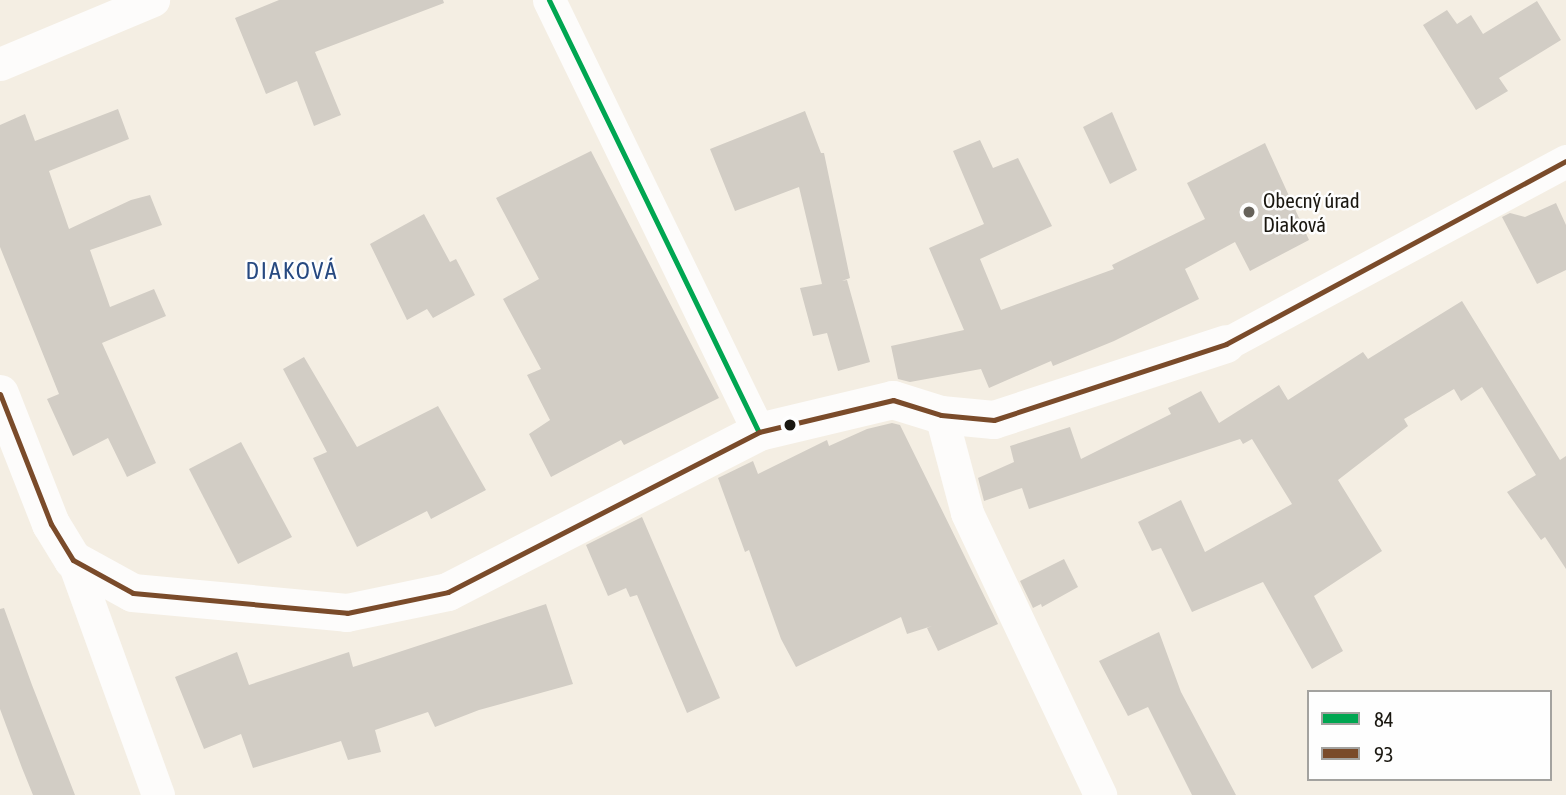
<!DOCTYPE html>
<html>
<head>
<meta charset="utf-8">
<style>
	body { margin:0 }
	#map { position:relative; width:1566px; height:795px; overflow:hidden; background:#f4eee3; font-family:"Asap Condensed",sans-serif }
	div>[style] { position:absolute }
	.building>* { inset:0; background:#d2cdc5 }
	.minor>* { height:33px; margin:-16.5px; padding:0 16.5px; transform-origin:16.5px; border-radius:16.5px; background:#fdfcfb }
	.tertiary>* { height:38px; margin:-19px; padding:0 19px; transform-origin:19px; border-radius:19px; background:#fdfcfb }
	.bus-1>* { height:5px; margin:-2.5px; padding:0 2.5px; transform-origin:2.5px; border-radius:2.5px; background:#00a651 }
	.bus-2>* { height:5px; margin:-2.5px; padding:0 2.5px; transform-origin:2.5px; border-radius:2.5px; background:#7a4b2a }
	.dots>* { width:19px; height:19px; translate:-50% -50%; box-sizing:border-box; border:4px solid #fefefe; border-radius:50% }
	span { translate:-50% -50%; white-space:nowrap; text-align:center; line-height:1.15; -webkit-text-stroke:5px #fefefe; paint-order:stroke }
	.poi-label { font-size:21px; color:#1a1710 }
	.left { translate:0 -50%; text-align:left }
	.quarter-label { font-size:24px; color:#274980; letter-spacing:2px }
	.legend { position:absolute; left:1307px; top:690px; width:245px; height:91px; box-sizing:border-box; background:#fefefe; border:2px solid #a3a29f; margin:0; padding:9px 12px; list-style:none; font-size:21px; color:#1a1710 }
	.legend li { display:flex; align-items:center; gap:14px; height:35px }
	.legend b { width:35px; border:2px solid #a3a29f }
</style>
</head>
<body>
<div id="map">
	<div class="building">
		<i style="clip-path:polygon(279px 0,443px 0,444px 3px,315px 52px,341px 115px,314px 126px,297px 81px,266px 94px,235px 18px)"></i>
		<i style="clip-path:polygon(1537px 1px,1561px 40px,1499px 78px,1508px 91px,1476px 110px,1423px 25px,1447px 10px,1457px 24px,1471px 15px,1483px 34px)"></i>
		<i style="clip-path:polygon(118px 109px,129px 139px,49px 171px,69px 229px,131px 200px,150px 195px,162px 225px,90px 250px,110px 307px,154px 289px,166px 316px,102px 343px,156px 463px,127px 477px,108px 438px,73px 456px,47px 399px,59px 394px,0 247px,0 125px,25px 114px,35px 141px)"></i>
		<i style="clip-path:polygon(805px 111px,821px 153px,824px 153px,850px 278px,842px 281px,847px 280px,870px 362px,838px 371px,827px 333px,813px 336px,800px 288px,822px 284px,799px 187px,735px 211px,710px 149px)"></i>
		<i style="clip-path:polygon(1112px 112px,1137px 170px,1110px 184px,1083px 127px)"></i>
		<i style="clip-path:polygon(980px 140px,993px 168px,1018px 158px,1052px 226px,980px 259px,1001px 310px,1114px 269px,1112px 265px,1205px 219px,1187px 183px,1265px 143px,1309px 240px,1250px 271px,1235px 242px,1185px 269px,1199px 299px,1114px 341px,1053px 366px,1051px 361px,989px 388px,981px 369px,910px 382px,898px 379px,891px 346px,964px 330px,929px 248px,984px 224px,953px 151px)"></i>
		<i style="clip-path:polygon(591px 151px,719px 398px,624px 445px,621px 440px,551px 477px,529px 434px,550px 420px,527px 375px,541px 369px,503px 299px,539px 279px,496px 198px)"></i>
		<i style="clip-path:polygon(1556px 203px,1566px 225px,1566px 270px,1537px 284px,1502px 217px,1510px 213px,1525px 217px)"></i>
		<i style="clip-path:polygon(424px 214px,450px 262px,456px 259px,475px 295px,433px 318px,427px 309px,407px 320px,370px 244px)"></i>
		<i style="clip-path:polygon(1462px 301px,1560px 460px,1566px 456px,1566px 569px,1545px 537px,1541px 540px,1507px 492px,1536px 475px,1482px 387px,1461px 401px,1454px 389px,1404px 419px,1408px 426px,1338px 480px,1382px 551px,1314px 596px,1343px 651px,1312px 669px,1263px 582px,1192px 612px,1161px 548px,1152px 551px,1138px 522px,1181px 500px,1205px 552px,1292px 504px,1252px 439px,1243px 444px,1240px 439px,1029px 509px,1022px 488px,984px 501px,978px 478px,1014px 462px,1010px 446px,1070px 427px,1081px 459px,1171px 414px,1168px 408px,1201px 391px,1219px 423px,1279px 385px,1288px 400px,1363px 352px,1368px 359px)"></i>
		<i style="clip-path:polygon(304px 357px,357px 447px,438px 406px,486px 490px,431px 519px,427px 511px,357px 547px,313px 458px,327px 452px,283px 369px)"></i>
		<i style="clip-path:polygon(892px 423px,900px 425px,998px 624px,938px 651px,927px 628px,932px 626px,907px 634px,901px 617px,796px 667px,781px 639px,749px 550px,745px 552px,718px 478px,753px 461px,758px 474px,827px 440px,829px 446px,867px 429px)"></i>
		<i style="clip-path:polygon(241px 442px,292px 537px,238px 564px,189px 469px)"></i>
		<i style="clip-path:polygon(642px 517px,720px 698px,687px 713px,637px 595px,630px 597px,626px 588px,608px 596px,586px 545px)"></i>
		<i style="clip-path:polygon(1064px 559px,1078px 587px,1042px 607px,1041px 604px,1033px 608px,1020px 581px)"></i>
		<i style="clip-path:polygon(546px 604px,573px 684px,479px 710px,435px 727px,428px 712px,375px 730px,381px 752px,348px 760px,341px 741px,253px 768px,241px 734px,204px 749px,175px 677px,237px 652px,249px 685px,349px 652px,353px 667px)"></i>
		<i style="clip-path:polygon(4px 608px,32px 685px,75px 795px,33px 795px,22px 768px,0 709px,0 609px)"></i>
		<i style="clip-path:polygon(1159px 632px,1181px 692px,1236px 795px,1192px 795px,1148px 707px,1128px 716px,1099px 661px)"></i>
	</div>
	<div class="minor">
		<i style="left:549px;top:0;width:480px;rotate:64.1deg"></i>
		<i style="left:0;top:64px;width:166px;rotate:-22.7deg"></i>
		<i style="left:1226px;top:344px;width:386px;rotate:-28.3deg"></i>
		<i style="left:941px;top:415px;width:101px;rotate:75.1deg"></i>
		<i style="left:967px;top:513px;width:312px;rotate:64.7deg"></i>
		<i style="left:73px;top:560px;width:250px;rotate:70.1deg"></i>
	</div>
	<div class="tertiary">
		<i style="left:0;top:394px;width:140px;rotate:68.6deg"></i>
		<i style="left:51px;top:524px;width:42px;rotate:58.6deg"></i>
		<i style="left:73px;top:560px;width:68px;rotate:28.8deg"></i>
		<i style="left:133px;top:593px;width:215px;rotate:5.3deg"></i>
		<i style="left:347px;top:613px;width:103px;rotate:-11.7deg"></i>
		<i style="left:448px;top:592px;width:350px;rotate:-27.2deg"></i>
		<i style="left:759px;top:432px;width:138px;rotate:-13.4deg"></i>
		<i style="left:893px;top:400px;width:50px;rotate:17.4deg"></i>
		<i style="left:941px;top:415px;width:53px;rotate:5.4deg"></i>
		<i style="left:994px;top:420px;width:244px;rotate:-18.1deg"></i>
	</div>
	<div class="bus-1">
		<i style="left:549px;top:0;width:480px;rotate:64.1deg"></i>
	</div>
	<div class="bus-2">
		<i style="left:0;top:394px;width:140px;rotate:68.6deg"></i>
		<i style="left:51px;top:524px;width:42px;rotate:58.6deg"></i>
		<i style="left:73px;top:560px;width:68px;rotate:28.8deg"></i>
		<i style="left:133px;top:593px;width:215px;rotate:5.3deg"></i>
		<i style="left:347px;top:613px;width:103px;rotate:-11.7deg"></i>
		<i style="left:448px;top:592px;width:350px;rotate:-27.2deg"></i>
		<i style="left:759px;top:432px;width:138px;rotate:-13.4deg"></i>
		<i style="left:893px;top:400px;width:50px;rotate:17.4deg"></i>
		<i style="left:941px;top:415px;width:53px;rotate:5.4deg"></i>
		<i style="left:994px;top:420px;width:244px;rotate:-18.1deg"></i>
		<i style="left:1226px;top:344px;width:386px;rotate:-28.3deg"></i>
	</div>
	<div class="dots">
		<i style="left:1249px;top:212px;background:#66625a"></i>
		<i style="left:790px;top:425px;background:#1a1710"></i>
	</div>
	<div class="poi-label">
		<span class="left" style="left:1263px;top:212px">Obecný úrad<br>Diaková</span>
	</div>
	<div class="quarter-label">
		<span style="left:292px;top:271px">DIAKOVÁ</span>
	</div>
	<ul class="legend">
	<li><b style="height:9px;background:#00a651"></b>84</li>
	<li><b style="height:9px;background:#7a4b2a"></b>93</li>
	</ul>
</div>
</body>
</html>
